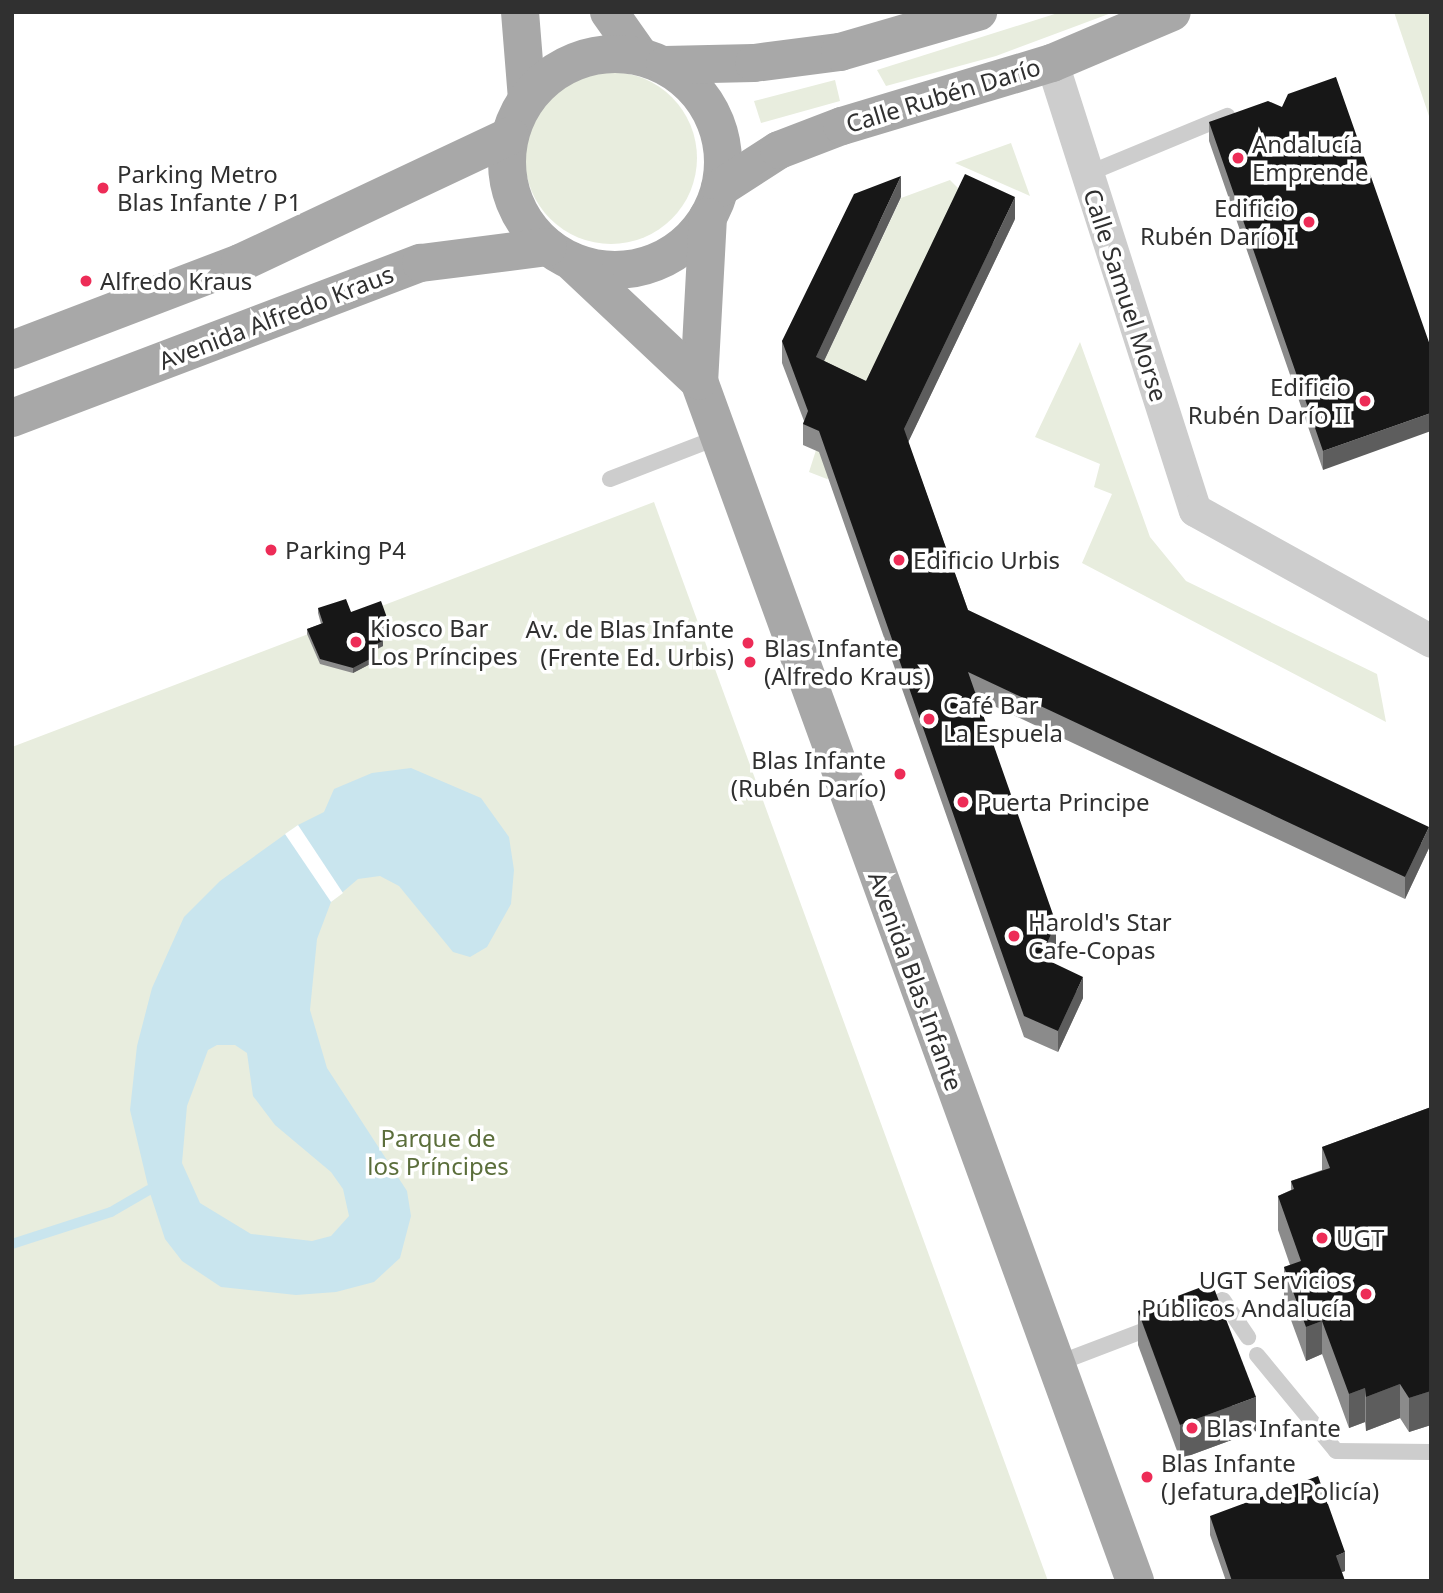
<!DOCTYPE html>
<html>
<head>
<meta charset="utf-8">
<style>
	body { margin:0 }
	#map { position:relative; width:1443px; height:1593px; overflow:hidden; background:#fff; font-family:"Noto Sans",sans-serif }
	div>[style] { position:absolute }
	.green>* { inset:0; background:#e8edde }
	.round { border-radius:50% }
	.water>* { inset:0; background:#c9e5ee }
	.pier>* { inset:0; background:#fff }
	.stream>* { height:10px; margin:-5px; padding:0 5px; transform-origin:5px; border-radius:5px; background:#c9e5ee }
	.lane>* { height:16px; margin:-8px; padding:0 8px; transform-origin:8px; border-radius:8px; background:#cdcdcd }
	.street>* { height:33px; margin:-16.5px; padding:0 16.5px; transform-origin:16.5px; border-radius:16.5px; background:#cdcdcd }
	.primary>* { height:38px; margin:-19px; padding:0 19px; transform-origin:19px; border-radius:19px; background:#a8a8a8 }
	.primary>.ring { margin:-19px; padding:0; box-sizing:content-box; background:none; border:38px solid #a8a8a8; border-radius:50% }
	.wall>* { inset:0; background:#8b8b8b }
	.shaded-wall>* { inset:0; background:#5d5d5d }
	.building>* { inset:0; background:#171717 }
	.dots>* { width:19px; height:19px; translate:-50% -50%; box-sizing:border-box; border:4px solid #fff; border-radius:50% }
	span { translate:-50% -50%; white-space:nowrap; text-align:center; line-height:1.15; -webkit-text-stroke:7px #fff; paint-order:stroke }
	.street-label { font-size:24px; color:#303030 }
	.poi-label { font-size:24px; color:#303030 }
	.left { translate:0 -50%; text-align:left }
	.right { translate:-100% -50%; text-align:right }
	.park-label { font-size:24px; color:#5b6e3b }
	.frame { position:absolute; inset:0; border:14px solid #303030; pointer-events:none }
</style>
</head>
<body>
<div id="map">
	<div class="green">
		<i style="clip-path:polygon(1061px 12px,1114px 12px,996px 56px,886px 86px,877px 70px)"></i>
		<i style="clip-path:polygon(1394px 12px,1431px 12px,1431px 122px)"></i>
		<i class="round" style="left:525px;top:72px;width:172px;height:172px"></i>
		<i style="clip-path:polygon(835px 80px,840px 101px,761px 123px,754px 101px)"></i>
		<i style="clip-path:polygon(1011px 143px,1030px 196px,955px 163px)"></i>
		<i style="clip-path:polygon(950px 180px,965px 195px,841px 470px,827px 479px,809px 472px,817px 447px,816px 378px,901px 198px)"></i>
		<i style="clip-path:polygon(1080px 342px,1150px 537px,1186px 581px,1377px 674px,1386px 722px,1082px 563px,1112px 494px,1094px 487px,1100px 464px,1035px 437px)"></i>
		<i style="clip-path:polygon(654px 502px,1048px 1581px,12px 1581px,12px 747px)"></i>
	</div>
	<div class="water">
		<i style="clip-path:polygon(evenodd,411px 768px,481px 798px,509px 837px,514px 870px,511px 904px,487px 947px,470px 957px,453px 952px,399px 886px,380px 876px,358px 879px,331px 902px,317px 939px,310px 1010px,327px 1068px,407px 1191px,411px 1216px,400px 1258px,374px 1282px,336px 1292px,296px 1295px,221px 1287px,182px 1261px,165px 1239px,149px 1190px,130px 1110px,137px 1046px,152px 988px,184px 917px,220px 881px,298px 825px,324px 812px,334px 789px,372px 773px,411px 768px,217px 1045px,235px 1045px,247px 1053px,253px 1096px,275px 1125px,331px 1172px,343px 1189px,349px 1216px,331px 1236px,312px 1241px,251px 1234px,200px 1203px,182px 1163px,187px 1106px,208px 1050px,217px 1045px)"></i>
	</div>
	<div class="pier">
		<i style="clip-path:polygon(298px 825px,343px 893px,331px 902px,285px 834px)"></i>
	</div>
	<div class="stream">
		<i style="left:12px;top:1244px;width:104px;rotate:-17.9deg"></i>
		<i style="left:111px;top:1212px;width:44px;rotate:-30.1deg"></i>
	</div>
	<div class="lane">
		<i style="left:1087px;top:174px;width:152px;rotate:-22.5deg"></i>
		<i style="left:610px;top:479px;width:117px;rotate:-21.1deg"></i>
		<i style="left:1202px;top:1308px;width:22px;rotate:-21deg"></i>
		<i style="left:1223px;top:1300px;width:45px;rotate:56deg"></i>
		<i style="left:1257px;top:1355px;width:124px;rotate:50.5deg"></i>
		<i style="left:1336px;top:1451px;width:95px;rotate:0.6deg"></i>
		<i style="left:1056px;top:1364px;width:109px;rotate:-20.9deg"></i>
	</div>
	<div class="street">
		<i style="left:1052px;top:63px;width:469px;rotate:72.3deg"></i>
		<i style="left:1195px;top:510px;width:270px;rotate:29deg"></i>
	</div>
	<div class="primary">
		<i style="left:520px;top:12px;width:87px;rotate:85.4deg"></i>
		<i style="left:609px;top:12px;width:54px;rotate:54.8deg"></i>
		<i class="ring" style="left:507px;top:54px;width:178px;height:178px"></i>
		<i style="left:665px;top:65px;width:89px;rotate:-1.3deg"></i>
		<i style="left:754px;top:63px;width:87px;rotate:-7.3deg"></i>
		<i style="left:840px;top:52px;width:144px;rotate:-16.2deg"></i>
		<i style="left:720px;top:188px;width:70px;rotate:-32.8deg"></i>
		<i style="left:779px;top:150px;width:67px;rotate:-20.9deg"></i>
		<i style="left:842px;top:126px;width:219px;rotate:-16.7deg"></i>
		<i style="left:1052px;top:63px;width:130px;rotate:-23deg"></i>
		<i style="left:708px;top:217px;width:164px;rotate:93.1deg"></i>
		<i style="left:699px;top:381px;width:1277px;rotate:70.03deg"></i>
		<i style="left:571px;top:261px;width:175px;rotate:43.2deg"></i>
		<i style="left:12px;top:350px;width:244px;rotate:-20.9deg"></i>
		<i style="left:240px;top:263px;width:298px;rotate:-25.2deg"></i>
		<i style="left:12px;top:418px;width:437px;rotate:-20.8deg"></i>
		<i style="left:421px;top:263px;width:128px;rotate:-7.2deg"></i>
	</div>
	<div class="wall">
		<i style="clip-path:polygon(1336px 77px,1323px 470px,1209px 141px,1209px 122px,1282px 107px)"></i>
		<i style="clip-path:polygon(901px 197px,824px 361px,866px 381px,1015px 219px,908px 442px,968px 610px,1429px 848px,1405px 899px,977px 698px,1056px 945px,1049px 961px,1083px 998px,1058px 1052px,1024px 1037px,819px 452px,803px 445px,803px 424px,804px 421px,782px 363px,782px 341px)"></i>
		<i style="clip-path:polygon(318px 608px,351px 612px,390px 631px,381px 635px,383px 646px,374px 651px,376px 661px,353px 673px,320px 664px,307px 634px,307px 629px,321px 624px,318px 613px)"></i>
		<i style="clip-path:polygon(1431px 1107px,1431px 1425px,1409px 1432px,1400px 1418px,1366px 1431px,1365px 1422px,1349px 1428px,1322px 1354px,1306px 1361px,1284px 1301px,1284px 1267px,1290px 1265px,1278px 1230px,1278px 1196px,1291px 1190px,1291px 1181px,1322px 1170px,1322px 1147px)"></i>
		<i style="clip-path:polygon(1138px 1311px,1256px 1431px,1180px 1459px,1138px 1345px)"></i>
		<i style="clip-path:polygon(1210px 1516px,1345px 1571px,1342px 1572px,1345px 1581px,1226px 1581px,1210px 1535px)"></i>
	</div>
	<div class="shaded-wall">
		<i style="clip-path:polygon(901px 176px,901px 197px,816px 378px,816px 357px)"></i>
		<i style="clip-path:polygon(1015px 197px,1015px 219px,904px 451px,904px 429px)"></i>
		<i style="clip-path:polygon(1431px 413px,1431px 431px,1323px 470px,1323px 451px)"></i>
		<i style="clip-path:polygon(390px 626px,390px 631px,379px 636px,379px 631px)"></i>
		<i style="clip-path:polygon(383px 641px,383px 646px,372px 651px,372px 646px)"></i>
		<i style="clip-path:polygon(376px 656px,376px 661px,353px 673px,353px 668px)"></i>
		<i style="clip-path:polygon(1429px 827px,1429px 848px,1405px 899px,1405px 877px)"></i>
		<i style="clip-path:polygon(1056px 923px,1056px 945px,1041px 978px,1041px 957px)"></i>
		<i style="clip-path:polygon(1083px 977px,1083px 998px,1058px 1052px,1058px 1031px)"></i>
		<i style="clip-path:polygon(1322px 1321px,1322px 1354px,1306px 1361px,1306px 1327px)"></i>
		<i style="clip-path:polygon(1400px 1384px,1400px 1418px,1366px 1431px,1366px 1397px)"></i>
		<i style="clip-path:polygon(1365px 1388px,1365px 1422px,1349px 1428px,1349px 1394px)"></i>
		<i style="clip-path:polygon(1431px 1391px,1431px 1425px,1409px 1432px,1409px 1398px)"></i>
		<i style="clip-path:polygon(1256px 1397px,1256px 1431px,1180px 1459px,1180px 1425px)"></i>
		<i style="clip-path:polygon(1345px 1552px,1345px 1571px,1336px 1574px,1336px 1556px)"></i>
	</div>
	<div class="building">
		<i style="clip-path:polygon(1336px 77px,1431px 348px,1431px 413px,1323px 451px,1209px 122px,1268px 101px,1282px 107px,1288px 94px)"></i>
		<i style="clip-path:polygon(965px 174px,1015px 197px,904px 429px,968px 610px,1429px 827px,1405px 877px,968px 672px,1056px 923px,1041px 957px,1083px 977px,1058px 1031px,1024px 1016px,819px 431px,803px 424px,808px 411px,782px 341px,854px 194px,901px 176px,816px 357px,866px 381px)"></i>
		<i style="clip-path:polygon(346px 599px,351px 612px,381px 601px,390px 626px,379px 631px,383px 641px,372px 646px,376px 656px,353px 668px,320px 659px,307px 629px,323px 623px,318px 608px)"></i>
		<i style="clip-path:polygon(1431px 1107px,1431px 1391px,1409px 1398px,1400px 1384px,1366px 1397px,1365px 1388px,1349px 1394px,1322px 1321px,1306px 1327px,1284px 1267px,1301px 1261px,1278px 1196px,1294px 1189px,1291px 1181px,1330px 1168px,1322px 1147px)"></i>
		<i style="clip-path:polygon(1212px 1283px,1256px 1397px,1180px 1425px,1138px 1311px)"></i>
		<i style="clip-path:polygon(1318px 1476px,1345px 1552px,1336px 1556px,1345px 1581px,1232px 1581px,1210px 1516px)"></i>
	</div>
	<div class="dots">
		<i style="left:1238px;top:158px;background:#ed2c57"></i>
		<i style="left:103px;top:188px;background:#ed2c57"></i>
		<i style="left:1309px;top:222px;background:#ed2c57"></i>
		<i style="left:86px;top:281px;background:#ed2c57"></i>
		<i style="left:1365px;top:401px;background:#ed2c57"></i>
		<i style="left:271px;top:550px;background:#ed2c57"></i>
		<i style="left:899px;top:560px;background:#ed2c57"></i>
		<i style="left:356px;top:642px;background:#ed2c57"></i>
		<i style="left:748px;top:643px;background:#ed2c57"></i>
		<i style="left:750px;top:662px;background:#ed2c57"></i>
		<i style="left:929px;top:719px;background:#ed2c57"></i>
		<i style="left:900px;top:774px;background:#ed2c57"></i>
		<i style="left:963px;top:802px;background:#ed2c57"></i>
		<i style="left:1014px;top:936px;background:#ed2c57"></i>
		<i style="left:1322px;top:1238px;background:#ed2c57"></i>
		<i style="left:1366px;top:1294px;background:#ed2c57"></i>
		<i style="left:1192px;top:1428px;background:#ed2c57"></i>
		<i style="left:1147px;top:1477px;background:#ed2c57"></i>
	</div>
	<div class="street-label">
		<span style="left:943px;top:95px;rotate:-17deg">Calle Rubén Darío</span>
		<span style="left:1126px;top:295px;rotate:72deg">Calle Samuel Morse</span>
		<span style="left:276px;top:317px;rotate:-21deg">Avenida Alfredo Kraus</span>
		<span style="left:916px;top:981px;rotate:70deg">Avenida Blas Infante</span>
	</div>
	<div class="poi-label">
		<span class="left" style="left:1252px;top:158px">Andalucía<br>Emprende</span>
		<span class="left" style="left:117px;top:188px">Parking Metro<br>Blas Infante / P1</span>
		<span class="right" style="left:1295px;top:222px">Edificio<br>Rubén Darío I</span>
		<span class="left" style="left:100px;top:281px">Alfredo Kraus</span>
		<span class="right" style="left:1351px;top:401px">Edificio<br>Rubén Darío II</span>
		<span class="left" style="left:285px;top:550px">Parking P4</span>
		<span class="left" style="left:913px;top:560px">Edificio Urbis</span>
		<span class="left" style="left:370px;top:642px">Kiosco Bar<br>Los Príncipes</span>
		<span class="right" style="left:734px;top:643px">Av. de Blas Infante<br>(Frente Ed. Urbis)</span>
		<span class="left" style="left:764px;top:662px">Blas Infante<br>(Alfredo Kraus)</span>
		<span class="left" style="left:943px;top:719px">Café Bar<br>La Espuela</span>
		<span class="right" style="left:886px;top:774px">Blas Infante<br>(Rubén Darío)</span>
		<span class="left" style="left:977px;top:802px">Puerta Principe</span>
		<span class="left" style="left:1028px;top:936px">Harold's Star<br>Cafe-Copas</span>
		<span class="left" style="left:1336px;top:1238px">UGT</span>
		<span class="right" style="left:1352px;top:1294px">UGT Servicios<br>Públicos Andalucía</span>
		<span class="left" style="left:1206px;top:1428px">Blas Infante</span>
		<span class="left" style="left:1161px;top:1477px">Blas Infante<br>(Jefatura de Policía)</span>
	</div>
	<div class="park-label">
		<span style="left:438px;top:1152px">Parque de<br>los Príncipes</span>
	</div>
	<div class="frame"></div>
</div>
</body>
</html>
